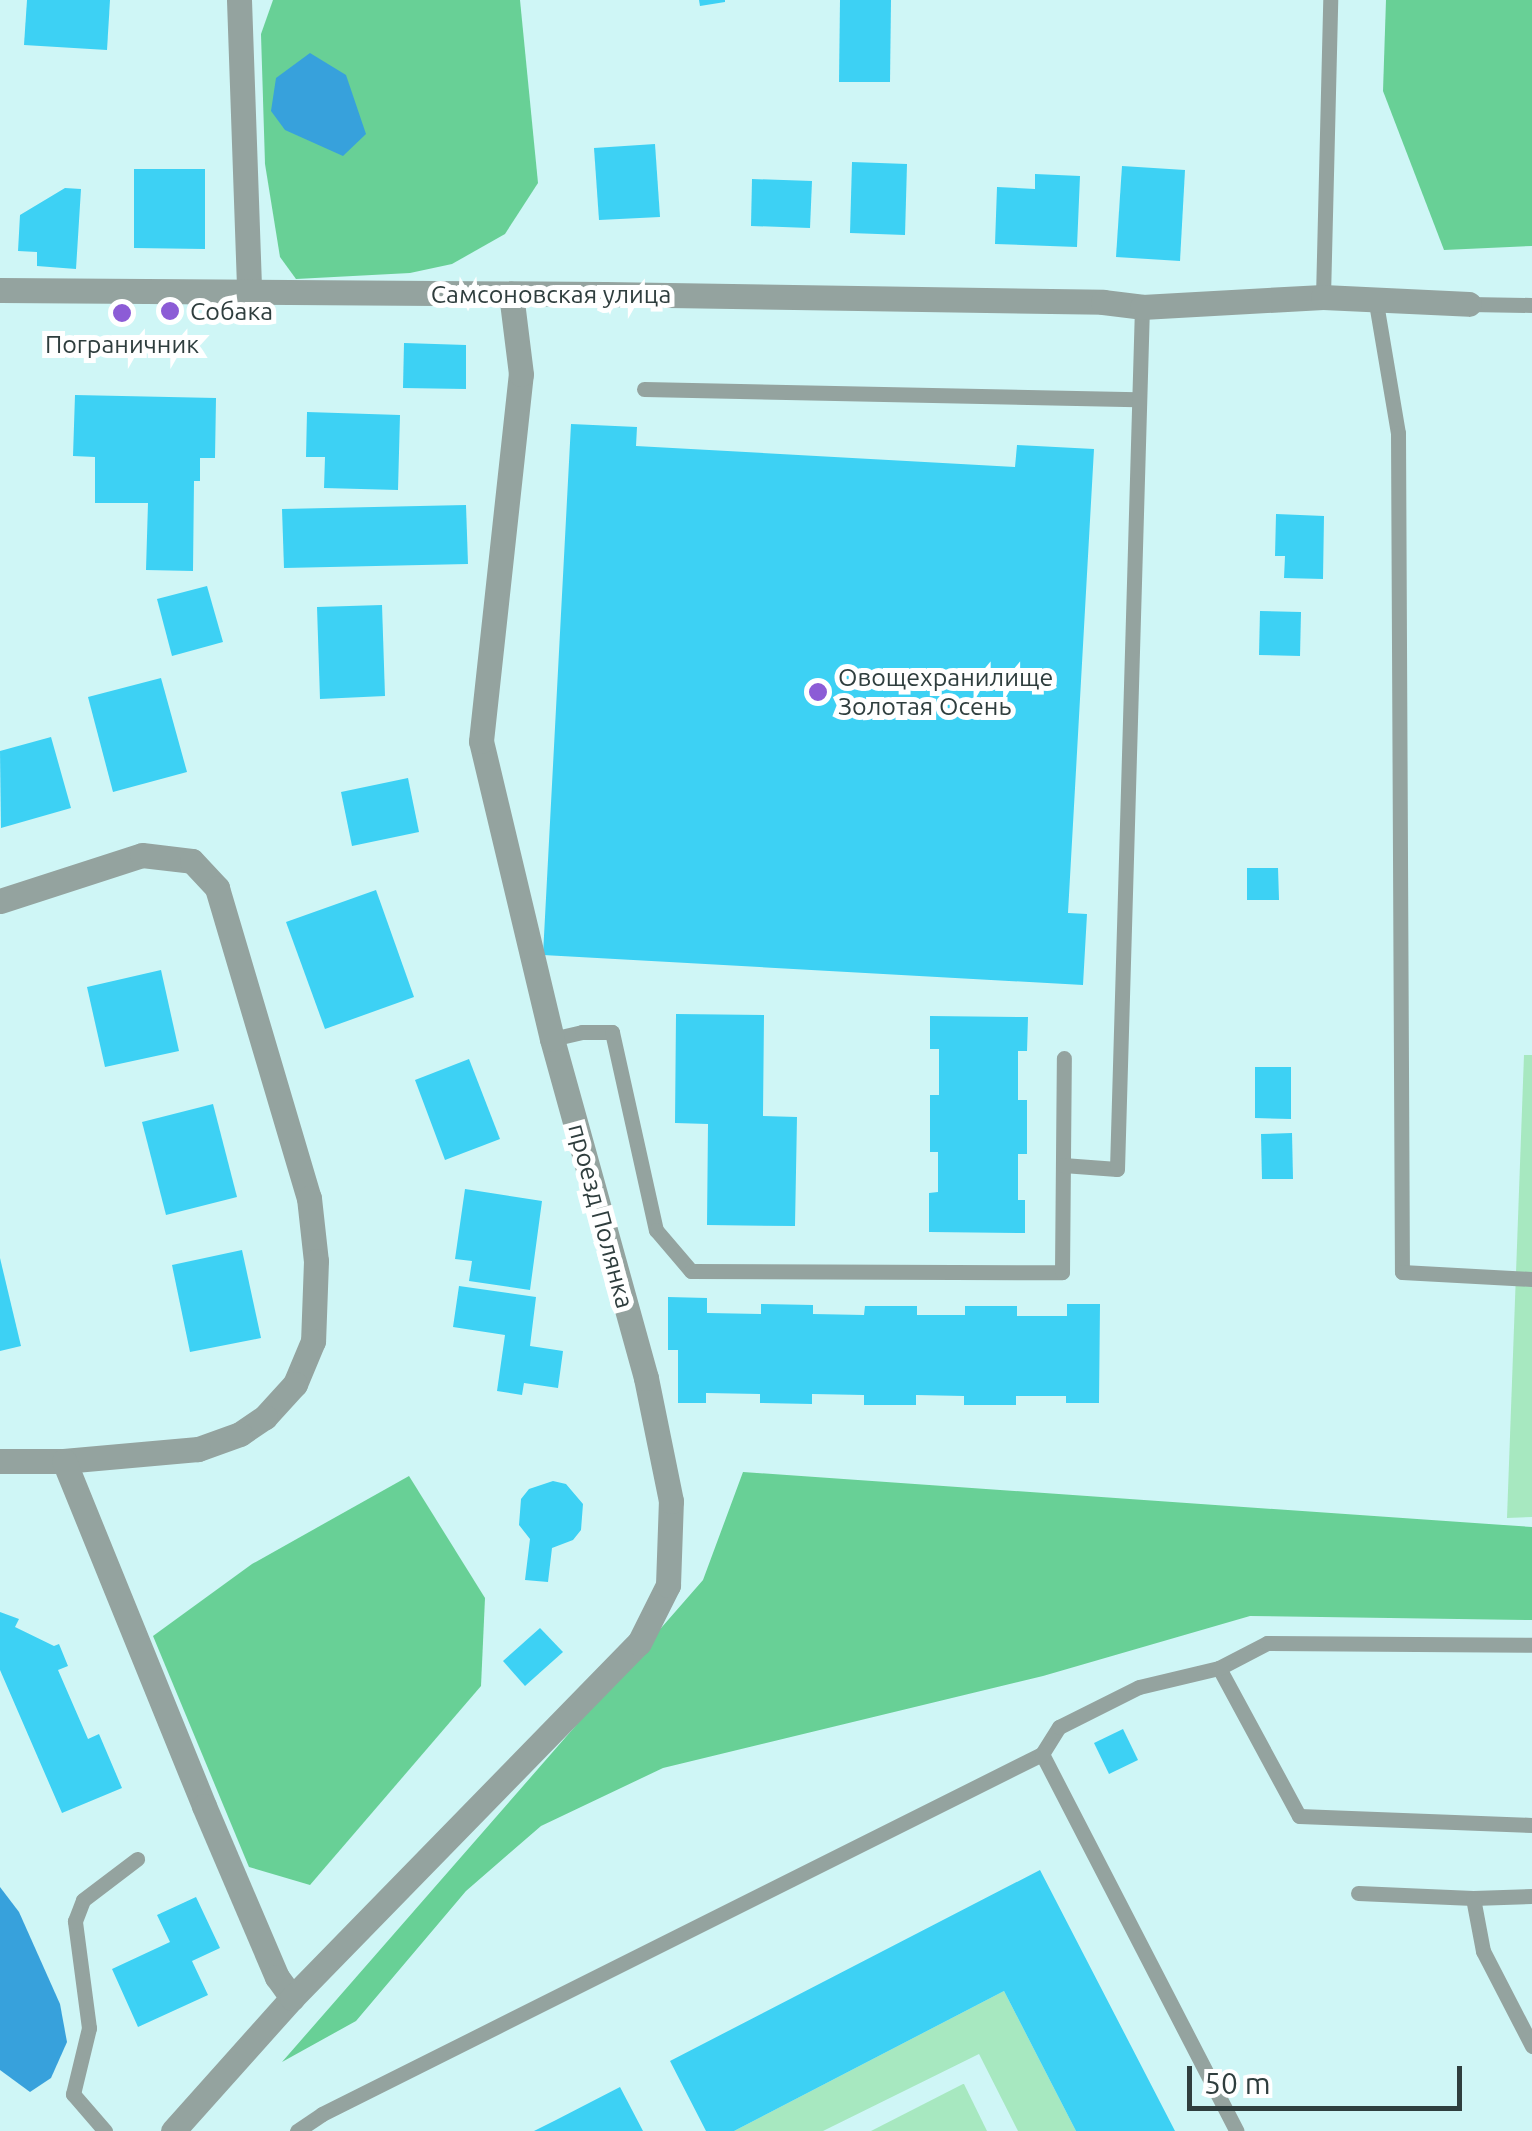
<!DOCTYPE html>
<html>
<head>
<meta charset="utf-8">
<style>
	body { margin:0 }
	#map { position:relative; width:1532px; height:2131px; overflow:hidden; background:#cff6f6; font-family:Ubuntu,sans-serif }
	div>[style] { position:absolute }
	.green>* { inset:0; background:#a7e8c0 }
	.forest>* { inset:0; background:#68d096 }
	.water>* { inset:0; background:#37a1dc }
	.building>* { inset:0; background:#3dd1f4 }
	.lane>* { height:15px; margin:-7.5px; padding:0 7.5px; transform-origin:7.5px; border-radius:7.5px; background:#94a39f }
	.street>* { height:25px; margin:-12.5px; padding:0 12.5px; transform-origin:12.5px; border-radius:12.5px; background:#94a39f }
	.dots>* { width:28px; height:28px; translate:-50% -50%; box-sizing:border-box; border:5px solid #fff; border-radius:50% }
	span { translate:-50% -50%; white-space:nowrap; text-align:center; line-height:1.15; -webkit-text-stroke:10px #fff; paint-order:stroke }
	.street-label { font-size:25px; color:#2f3e3e }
	.poi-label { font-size:25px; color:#2f3e3e }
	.left { translate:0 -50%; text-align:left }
	.scale { position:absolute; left:1187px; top:2066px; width:275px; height:45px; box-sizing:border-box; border:5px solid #2f3e3e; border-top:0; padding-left:12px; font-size:30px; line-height:35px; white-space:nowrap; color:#2f3e3e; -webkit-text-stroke:8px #fff; paint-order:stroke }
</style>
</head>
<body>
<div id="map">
	<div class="green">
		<i style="clip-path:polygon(1524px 1055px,1532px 1055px,1532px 1517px,1507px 1518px)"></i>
		<i style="clip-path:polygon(1004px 1991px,1076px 2131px,1018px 2131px,979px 2054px,823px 2131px,734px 2131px)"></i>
		<i style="clip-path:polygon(964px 2084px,987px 2131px,871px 2131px,963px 2084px)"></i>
	</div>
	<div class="forest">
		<i style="clip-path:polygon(273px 0,520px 0,538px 183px,505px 234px,452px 264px,410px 273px,296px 279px,280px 257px,265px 164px,261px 34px)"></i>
		<i style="clip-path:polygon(1386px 0,1532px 0,1532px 246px,1444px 250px,1383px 91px)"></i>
		<i style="clip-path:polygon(743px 1472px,1532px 1527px,1532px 1620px,1250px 1616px,1043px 1676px,663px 1768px,541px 1826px,466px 1891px,356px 2021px,282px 2062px,703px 1580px)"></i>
		<i style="clip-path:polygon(409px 1476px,485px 1598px,481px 1686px,310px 1885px,249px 1867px,153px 1636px,252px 1564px)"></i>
	</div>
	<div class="water">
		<i style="clip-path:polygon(310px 53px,346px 75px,366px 134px,343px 156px,285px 130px,271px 111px,276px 78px)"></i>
		<i style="clip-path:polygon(0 1887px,19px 1912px,60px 2004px,67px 2042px,51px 2078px,30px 2092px,0 2070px)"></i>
	</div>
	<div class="building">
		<i style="clip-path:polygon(27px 0,110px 0,107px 50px,24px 45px)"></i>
		<i style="clip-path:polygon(699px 0,725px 0,725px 2px,700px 6px)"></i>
		<i style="clip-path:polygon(840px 0,891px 0,890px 82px,839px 82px)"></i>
		<i style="clip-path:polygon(655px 144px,660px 217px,599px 220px,594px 148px)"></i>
		<i style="clip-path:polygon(852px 162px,907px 164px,905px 235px,850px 233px)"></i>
		<i style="clip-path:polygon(1122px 166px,1185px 170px,1180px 261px,1116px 257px)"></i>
		<i style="clip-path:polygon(134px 169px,205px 169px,205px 249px,134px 248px)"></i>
		<i style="clip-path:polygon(1035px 174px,1080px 176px,1077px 247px,995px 244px,997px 187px,1035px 189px)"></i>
		<i style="clip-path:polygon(752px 179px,812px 181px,810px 228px,751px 226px)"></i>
		<i style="clip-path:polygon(65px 188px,81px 189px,76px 269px,37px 266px,37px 252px,18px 251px,20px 215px)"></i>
		<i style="clip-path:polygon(404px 343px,466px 345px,466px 389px,403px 388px)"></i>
		<i style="clip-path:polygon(75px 395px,216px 398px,215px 458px,200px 458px,200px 481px,194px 481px,193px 571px,146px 570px,148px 503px,95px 503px,95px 457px,73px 456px)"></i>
		<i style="clip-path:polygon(307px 412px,400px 415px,398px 490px,324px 488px,325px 457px,306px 457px)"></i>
		<i style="clip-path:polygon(571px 424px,637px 427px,636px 446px,1015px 467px,1017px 445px,1094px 449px,1068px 913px,1087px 914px,1083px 985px,543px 955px)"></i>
		<i style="clip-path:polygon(466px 505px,468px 564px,284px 568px,282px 509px)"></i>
		<i style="clip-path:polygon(1276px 514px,1324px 516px,1323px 579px,1284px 578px,1285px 556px,1275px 556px)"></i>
		<i style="clip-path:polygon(207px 586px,223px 642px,172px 656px,157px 599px)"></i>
		<i style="clip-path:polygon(382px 605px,385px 696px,320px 699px,317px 607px)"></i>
		<i style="clip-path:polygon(1260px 611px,1301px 612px,1300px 656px,1259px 655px)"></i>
		<i style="clip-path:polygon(161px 678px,187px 772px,113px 792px,88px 697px)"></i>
		<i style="clip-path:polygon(51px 737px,71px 808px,1px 828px,0 751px)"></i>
		<i style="clip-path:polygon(408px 778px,419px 832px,352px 846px,341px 792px)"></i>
		<i style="clip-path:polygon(1247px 868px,1278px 868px,1279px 900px,1247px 900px)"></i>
		<i style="clip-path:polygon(376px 890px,414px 997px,325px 1029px,286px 922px)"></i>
		<i style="clip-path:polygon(161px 970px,179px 1051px,105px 1067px,87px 987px)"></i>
		<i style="clip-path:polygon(676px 1014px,764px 1015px,763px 1116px,797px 1117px,795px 1226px,707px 1225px,708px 1124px,675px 1123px)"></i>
		<i style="clip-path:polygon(930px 1016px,1028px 1017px,1027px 1051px,1018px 1051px,1018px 1100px,1027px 1100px,1027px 1154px,1018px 1154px,1018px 1200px,1025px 1200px,1025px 1233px,929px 1232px,929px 1193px,938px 1192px,938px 1152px,930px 1152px,930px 1095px,939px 1095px,939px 1049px,930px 1049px)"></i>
		<i style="clip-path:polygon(469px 1059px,500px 1139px,445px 1160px,415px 1080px)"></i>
		<i style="clip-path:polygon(1255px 1067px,1291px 1067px,1291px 1119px,1255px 1118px)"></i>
		<i style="clip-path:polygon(213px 1104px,237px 1197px,166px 1215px,142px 1122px)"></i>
		<i style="clip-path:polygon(1292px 1133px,1293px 1179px,1262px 1179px,1261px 1134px)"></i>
		<i style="clip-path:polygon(465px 1189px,542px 1201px,530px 1290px,469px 1281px,472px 1261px,455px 1259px)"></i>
		<i style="clip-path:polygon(242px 1250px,261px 1338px,190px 1352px,172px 1265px)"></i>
		<i style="clip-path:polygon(0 1258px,21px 1346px,0 1351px)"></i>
		<i style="clip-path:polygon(459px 1286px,536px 1297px,530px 1346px,563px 1351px,558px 1388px,524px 1383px,522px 1395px,497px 1391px,505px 1335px,453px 1327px)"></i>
		<i style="clip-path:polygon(668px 1297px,707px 1298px,707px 1313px,761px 1314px,761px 1304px,813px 1305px,813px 1314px,864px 1315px,865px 1306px,917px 1306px,917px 1315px,965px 1315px,965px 1306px,1017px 1306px,1017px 1316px,1067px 1316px,1067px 1304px,1100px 1304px,1099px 1403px,1066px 1403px,1066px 1396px,1016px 1396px,1016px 1405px,964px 1405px,964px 1396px,916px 1395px,916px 1405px,864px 1405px,864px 1395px,812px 1394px,812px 1404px,760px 1403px,760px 1394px,706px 1393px,706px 1403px,678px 1403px,678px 1350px,668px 1350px)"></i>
		<i style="clip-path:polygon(553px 1481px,566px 1484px,583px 1504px,581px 1530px,573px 1540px,552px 1548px,548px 1582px,525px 1580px,530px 1539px,519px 1525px,521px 1499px,529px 1489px)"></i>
		<i style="clip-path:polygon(0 1612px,19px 1619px,15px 1627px,54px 1646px,59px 1644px,68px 1666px,58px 1670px,88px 1739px,99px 1734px,122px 1788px,62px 1813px,0 1670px)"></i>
		<i style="clip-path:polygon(540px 1628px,563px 1652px,525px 1686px,503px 1661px)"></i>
		<i style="clip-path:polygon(1123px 1729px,1138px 1760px,1109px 1774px,1094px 1743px)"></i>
		<i style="clip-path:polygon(1040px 1870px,1175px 2131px,1076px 2131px,1004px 1991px,734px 2131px,706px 2131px,670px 2061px)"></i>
		<i style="clip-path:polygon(196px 1897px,220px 1948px,192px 1961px,208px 1995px,138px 2027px,112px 1969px,170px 1942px,157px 1915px)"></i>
		<i style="clip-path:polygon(620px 2087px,643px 2131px,534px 2131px,556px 2120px)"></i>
	</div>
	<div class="lane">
		<i style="left:1323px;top:297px;width:297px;rotate:-88.6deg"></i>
		<i style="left:1376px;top:303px;width:132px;rotate:80.4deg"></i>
		<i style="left:1398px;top:433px;width:839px;rotate:89.73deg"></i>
		<i style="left:1402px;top:1272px;width:130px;rotate:3.1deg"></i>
		<i style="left:1469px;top:304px;width:63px;rotate:0.9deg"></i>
		<i style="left:644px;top:389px;width:493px;rotate:1.2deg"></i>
		<i style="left:552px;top:1039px;width:31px;rotate:-13deg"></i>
		<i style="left:582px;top:1032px;width:30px"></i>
		<i style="left:612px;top:1032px;width:203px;rotate:77.5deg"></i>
		<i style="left:656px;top:1230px;width:54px;rotate:49.5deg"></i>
		<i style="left:691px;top:1271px;width:371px;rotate:0.2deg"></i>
		<i style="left:1062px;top:1272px;width:214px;rotate:-89.5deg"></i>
		<i style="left:1063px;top:1165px;width:54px;rotate:4.2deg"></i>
		<i style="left:1117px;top:1169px;width:862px;rotate:-88.34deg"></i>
		<i style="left:1219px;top:1668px;width:168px;rotate:61.6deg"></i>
		<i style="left:1299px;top:1816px;width:233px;rotate:2.2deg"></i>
		<i style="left:1042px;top:1754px;width:424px;rotate:62.7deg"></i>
		<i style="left:1358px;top:1893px;width:115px;rotate:2.5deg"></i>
		<i style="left:1532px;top:1896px;width:59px;rotate:178.1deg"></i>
		<i style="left:1473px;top:1898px;width:54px;rotate:79.3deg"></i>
		<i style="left:1483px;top:1951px;width:107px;rotate:62.7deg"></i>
		<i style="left:105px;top:2131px;width:49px;rotate:-130.9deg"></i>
		<i style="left:73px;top:2094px;width:68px;rotate:-76.4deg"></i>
		<i style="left:89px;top:2028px;width:108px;rotate:-97.5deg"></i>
		<i style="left:75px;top:1921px;width:22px;rotate:-69deg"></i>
		<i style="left:83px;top:1900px;width:68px;rotate:-37.2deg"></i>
		<i style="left:297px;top:2131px;width:30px;rotate:-34deg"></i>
		<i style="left:322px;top:2114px;width:805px;rotate:-26.57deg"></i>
		<i style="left:1042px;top:1754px;width:32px;rotate:-58deg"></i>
		<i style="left:1059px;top:1727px;width:89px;rotate:-26.6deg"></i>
		<i style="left:1139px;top:1687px;width:82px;rotate:-13.4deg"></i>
		<i style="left:1219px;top:1668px;width:54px;rotate:-27.5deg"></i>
		<i style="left:1267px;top:1643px;width:265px;rotate:0.4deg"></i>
	</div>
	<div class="street">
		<i style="left:239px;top:0;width:291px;rotate:88deg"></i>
		<i style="left:0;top:290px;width:605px;rotate:0.38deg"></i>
		<i style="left:605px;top:294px;width:498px;rotate:0.9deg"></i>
		<i style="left:1103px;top:302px;width:39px;rotate:7deg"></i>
		<i style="left:1142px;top:307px;width:181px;rotate:-3.2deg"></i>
		<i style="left:1323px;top:297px;width:146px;rotate:2.7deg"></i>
		<i style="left:0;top:901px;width:149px;rotate:-17.9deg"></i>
		<i style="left:142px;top:855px;width:50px;rotate:6.8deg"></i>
		<i style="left:192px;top:861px;width:37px;rotate:47deg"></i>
		<i style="left:217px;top:888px;width:323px;rotate:73.5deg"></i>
		<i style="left:309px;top:1198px;width:63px;rotate:83.7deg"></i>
		<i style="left:316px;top:1261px;width:80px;rotate:92.1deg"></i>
		<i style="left:313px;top:1341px;width:47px;rotate:112.7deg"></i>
		<i style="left:295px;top:1384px;width:45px;rotate:132.3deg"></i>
		<i style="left:265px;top:1417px;width:30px;rotate:146deg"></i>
		<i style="left:240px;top:1434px;width:45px;rotate:160.3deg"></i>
		<i style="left:198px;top:1449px;width:135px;rotate:174.9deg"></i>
		<i style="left:64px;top:1461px;width:64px;rotate:180deg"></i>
		<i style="left:64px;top:1461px;width:372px;rotate:67.9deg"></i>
		<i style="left:204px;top:1806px;width:186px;rotate:66.9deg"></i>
		<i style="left:277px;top:1977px;width:26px;rotate:54deg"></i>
		<i style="left:173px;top:2131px;width:178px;rotate:-48.2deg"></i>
		<i style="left:292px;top:1998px;width:496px;rotate:-45.7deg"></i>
		<i style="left:639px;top:1643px;width:65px;rotate:-63.4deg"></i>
		<i style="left:668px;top:1585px;width:84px;rotate:-88deg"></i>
		<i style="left:671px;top:1501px;width:126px;rotate:-101.5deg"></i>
		<i style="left:646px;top:1378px;width:352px;rotate:-105.5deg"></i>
		<i style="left:552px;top:1039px;width:306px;rotate:-103.4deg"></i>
		<i style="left:481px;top:741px;width:369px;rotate:-83.8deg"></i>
		<i style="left:521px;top:374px;width:81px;rotate:-97.1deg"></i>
	</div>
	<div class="dots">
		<i style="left:170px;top:311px;background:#8c5cd6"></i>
		<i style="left:122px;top:313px;background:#8c5cd6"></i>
		<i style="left:818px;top:692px;background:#8c5cd6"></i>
	</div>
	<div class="street-label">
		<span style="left:551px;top:294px">Самсоновская улица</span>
		<span style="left:601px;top:1216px;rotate:75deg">проезд Полянка</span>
	</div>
	<div class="poi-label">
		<span class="left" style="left:190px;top:311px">Собака</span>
		<span style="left:122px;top:344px">Пограничник</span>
		<span class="left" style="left:838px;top:692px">Овощехранилище<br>Золотая Осень</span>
	</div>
	<div class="scale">50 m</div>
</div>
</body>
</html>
